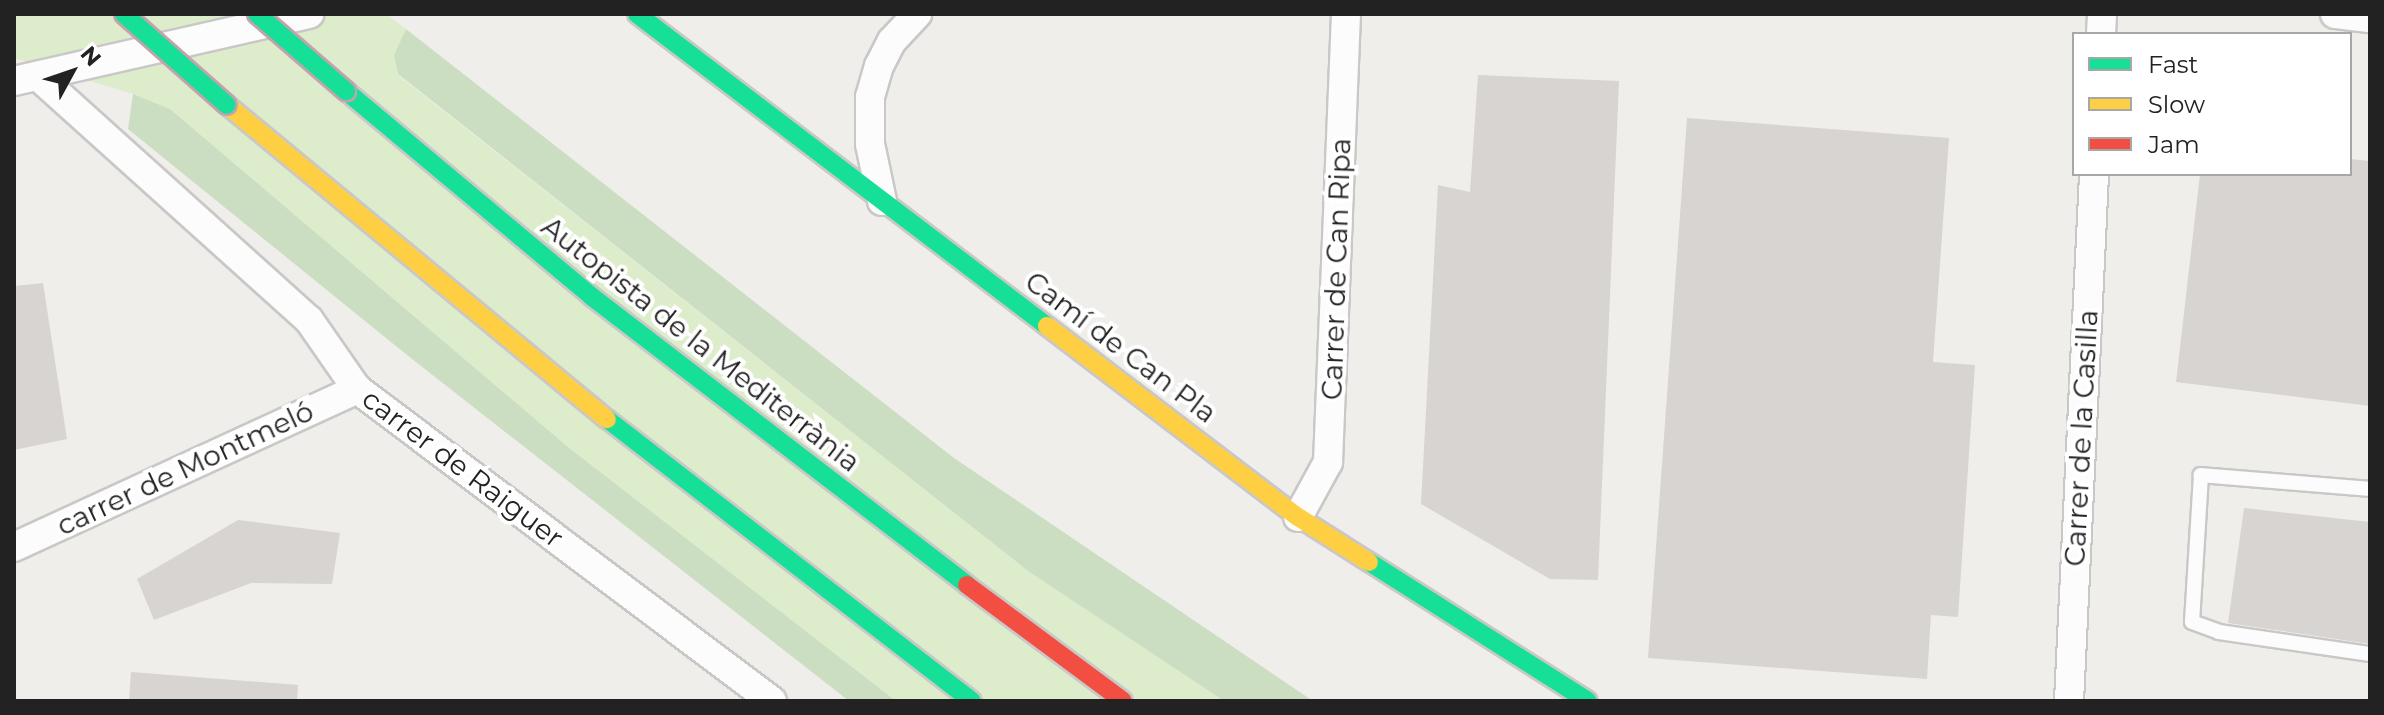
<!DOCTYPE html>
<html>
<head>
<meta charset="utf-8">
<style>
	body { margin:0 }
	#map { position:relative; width:2384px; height:715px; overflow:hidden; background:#f0eeeb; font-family:Montserrat,sans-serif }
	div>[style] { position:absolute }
	.grass>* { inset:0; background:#ddeccb }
	.forest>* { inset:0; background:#cbdec1 }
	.building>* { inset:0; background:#d7d4d2 }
	.roads { filter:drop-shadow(2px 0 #c9c8c7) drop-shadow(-2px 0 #c9c8c7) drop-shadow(0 2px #c9c8c7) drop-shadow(0 -2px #c9c8c7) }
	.lane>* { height:14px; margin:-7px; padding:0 7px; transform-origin:7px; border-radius:7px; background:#fdfcfc }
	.street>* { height:28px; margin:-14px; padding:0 14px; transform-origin:14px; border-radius:14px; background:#fdfcfc }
	.fast>* { height:18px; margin:-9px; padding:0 9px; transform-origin:9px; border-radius:9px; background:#16e098 }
	.slow>* { height:18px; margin:-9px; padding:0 9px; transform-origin:9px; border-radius:9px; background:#ffcf43 }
	.jam>* { height:18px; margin:-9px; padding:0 9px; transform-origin:9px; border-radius:9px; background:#f24e42 }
	.bridges { filter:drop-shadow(2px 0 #c5a2ac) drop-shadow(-2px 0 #c5a2ac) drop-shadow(0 2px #c5a2ac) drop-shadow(0 -2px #c5a2ac) }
	.fast-bridge>* { height:18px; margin:-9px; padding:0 9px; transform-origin:9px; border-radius:9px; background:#16e098 }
	span { translate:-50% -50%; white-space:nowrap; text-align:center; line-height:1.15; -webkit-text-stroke:8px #fff; paint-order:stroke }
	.street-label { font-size:28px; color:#222 }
	.frame { position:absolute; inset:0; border:16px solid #222; pointer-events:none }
	.legend { position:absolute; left:2072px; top:32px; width:280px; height:144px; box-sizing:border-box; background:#fff; border:2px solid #a7a7a7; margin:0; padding:10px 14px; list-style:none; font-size:24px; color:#222 }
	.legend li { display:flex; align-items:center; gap:16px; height:40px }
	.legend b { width:40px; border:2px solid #a7a7a7 }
	.north { position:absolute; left:32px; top:32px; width:80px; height:80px; -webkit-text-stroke:6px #fff; paint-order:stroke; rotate:50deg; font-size:22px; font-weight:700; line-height:32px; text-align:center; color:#222 }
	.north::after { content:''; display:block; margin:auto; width:28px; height:36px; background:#222; clip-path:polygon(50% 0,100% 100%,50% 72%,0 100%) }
</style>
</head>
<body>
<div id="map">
	<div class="grass">
		<i style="clip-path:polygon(14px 14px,386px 14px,406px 29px,394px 55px,398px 75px,1028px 571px,1224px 701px,896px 701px,568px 447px,170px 109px,133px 94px,14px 58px)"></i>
	</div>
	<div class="forest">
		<i style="clip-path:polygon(406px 29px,954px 458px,1313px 701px,1224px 701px,1028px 571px,398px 74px,394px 55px)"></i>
		<i style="clip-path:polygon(133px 94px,170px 109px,568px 447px,896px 701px,849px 701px,407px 355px,128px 129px)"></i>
	</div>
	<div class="building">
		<i style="clip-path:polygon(1478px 75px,1619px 81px,1598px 580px,1550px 579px,1421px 504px,1438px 185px,1470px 192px)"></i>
		<i style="clip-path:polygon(1687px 118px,1949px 138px,1933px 362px,1975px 365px,1958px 617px,1931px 615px,1927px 679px,1648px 658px)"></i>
		<i style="clip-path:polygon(2350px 159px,2370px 161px,2370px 406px,2176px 382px,2200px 174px,2350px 174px)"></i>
		<i style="clip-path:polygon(43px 283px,67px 439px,14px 450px,14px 286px)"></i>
		<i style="clip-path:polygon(2244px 508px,2370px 522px,2370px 644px,2228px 623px)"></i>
		<i style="clip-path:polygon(238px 520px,340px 533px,332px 584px,251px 583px,154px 620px,137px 579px)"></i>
		<i style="clip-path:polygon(131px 672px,298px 685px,297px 701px,129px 701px)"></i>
	</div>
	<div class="roads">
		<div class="lane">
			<i style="left:2370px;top:489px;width:170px;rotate:-175.3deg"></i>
			<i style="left:2201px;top:475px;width:147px;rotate:93.5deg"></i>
			<i style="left:2192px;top:622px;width:29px;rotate:20deg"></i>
			<i style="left:2219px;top:632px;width:153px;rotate:8.3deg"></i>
		</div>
		<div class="street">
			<i style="left:2335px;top:14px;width:35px;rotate:7deg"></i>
			<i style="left:2101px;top:34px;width:20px;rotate:-87deg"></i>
			<i style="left:39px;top:77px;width:363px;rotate:42deg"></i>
			<i style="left:309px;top:320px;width:84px;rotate:55.2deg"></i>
			<i style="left:357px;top:389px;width:519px;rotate:36.94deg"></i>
			<i style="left:14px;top:81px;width:303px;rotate:-12.8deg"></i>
			<i style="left:882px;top:201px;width:58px;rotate:-101.9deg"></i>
			<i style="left:870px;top:144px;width:47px;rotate:-90deg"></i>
			<i style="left:870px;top:97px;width:32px;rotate:-74deg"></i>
			<i style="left:879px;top:66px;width:28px;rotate:-63deg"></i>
			<i style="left:892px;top:41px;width:37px;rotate:-47deg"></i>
			<i style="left:1298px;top:517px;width:63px;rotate:-61.4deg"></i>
			<i style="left:1328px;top:462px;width:448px;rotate:-87.7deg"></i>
			<i style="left:14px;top:547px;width:378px;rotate:-24.7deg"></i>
			<i style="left:2069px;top:701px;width:528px;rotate:-87.28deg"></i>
		</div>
		<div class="fast">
			<i style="left:637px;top:14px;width:515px;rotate:37.27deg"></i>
			<i style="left:346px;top:91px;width:319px;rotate:39.9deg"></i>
			<i style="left:591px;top:296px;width:474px;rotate:37.5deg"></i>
			<i style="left:607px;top:419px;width:461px;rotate:37.7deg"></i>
			<i style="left:1369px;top:562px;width:259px;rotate:32.4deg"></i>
		</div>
		<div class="slow">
			<i style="left:227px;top:105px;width:493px;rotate:39.6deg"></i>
			<i style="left:1047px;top:326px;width:315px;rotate:37.3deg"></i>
			<i style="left:1298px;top:517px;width:84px;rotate:32.4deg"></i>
		</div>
		<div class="jam">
			<i style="left:967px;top:585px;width:194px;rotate:36.6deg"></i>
		</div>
	</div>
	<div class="bridges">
		<div class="fast-bridge">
			<i style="left:124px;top:14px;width:137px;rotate:41.5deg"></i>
			<i style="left:257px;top:14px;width:118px;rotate:40.9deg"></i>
		</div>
	</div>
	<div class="street-label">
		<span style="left:1336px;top:269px;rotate:-88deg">Carrer de Can Ripa</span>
		<span style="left:701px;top:344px;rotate:38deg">Autopista de la Mediterrània</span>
		<span style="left:1121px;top:347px;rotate:37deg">Camí de Can Pla</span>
		<span style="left:2081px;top:438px;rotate:-87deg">Carrer de la Casilla</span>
		<span style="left:185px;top:468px;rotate:-25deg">carrer de Montmeló</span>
		<span style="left:463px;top:468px;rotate:37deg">carrer de Raiguer</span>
	</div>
	<div class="frame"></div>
	<ul class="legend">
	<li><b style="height:10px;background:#16e098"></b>Fast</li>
	<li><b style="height:10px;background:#ffcf43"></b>Slow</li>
	<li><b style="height:10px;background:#f24e42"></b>Jam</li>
	</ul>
	<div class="north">N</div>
</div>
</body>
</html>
